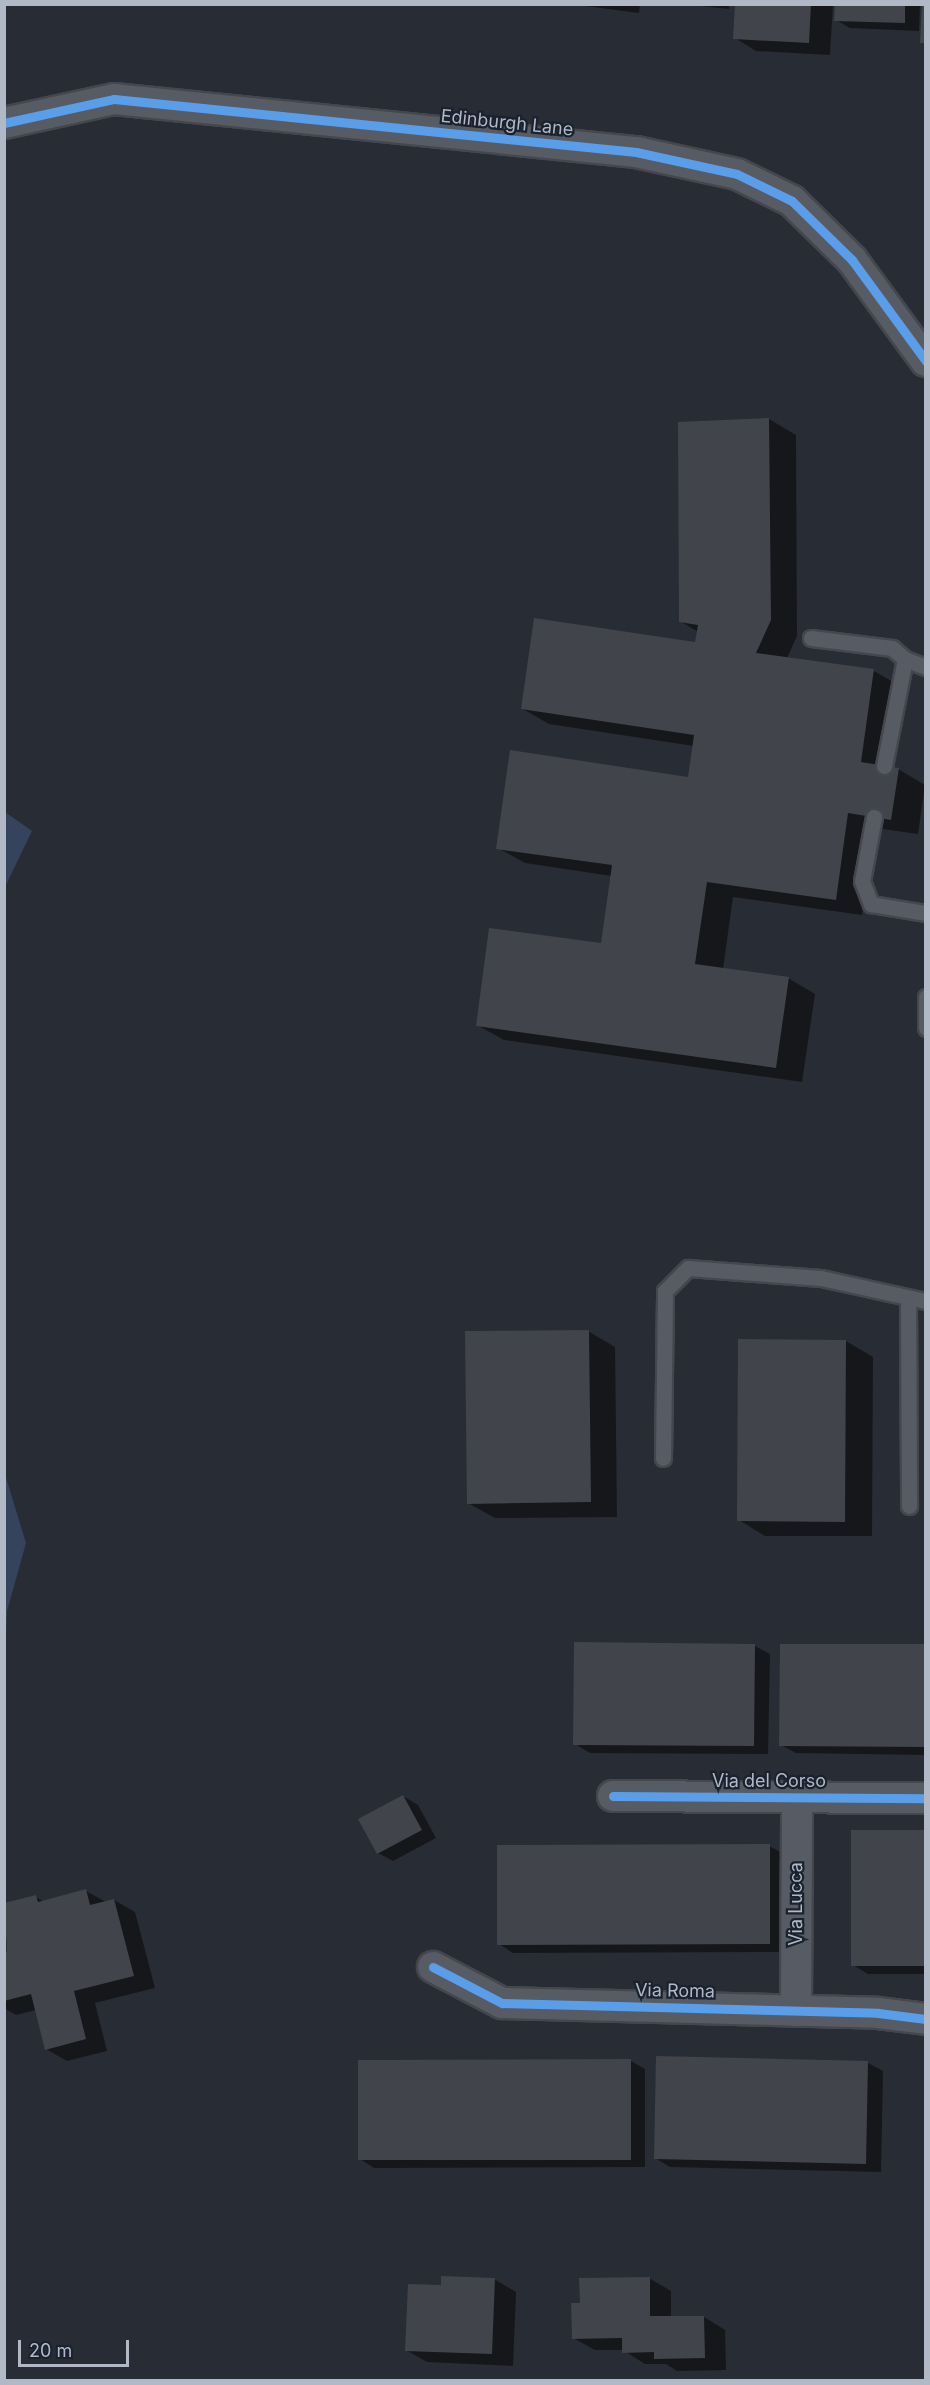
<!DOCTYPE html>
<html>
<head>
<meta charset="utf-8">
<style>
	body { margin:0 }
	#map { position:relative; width:930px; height:2385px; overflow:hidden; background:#282c34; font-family:Inter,sans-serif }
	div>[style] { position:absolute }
	.water>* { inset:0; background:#35435d }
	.shadow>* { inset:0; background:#0007 }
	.building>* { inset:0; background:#41444b }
	.roads { filter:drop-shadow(2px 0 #44474d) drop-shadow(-2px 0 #44474d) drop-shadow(0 2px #44474d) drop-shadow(0 -2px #44474d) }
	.lane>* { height:15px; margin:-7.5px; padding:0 7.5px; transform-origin:7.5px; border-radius:7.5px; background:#575b63 }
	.street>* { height:30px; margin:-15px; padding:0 15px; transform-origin:15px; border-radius:15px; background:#575b63 }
	.cycleway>* { height:9px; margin:-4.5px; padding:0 4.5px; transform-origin:4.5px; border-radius:4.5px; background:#5a9eea }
	span { translate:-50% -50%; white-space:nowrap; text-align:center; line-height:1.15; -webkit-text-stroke:4.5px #1b222f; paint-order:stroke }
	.street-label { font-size:18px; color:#b1b8c6 }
	.frame { position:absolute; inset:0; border:6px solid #b1b8c6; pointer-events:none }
	.scale { position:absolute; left:18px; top:2340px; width:111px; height:27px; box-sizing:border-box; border:3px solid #b1b8c6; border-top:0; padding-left:8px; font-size:18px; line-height:21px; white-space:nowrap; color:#b1b8c6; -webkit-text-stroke:4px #1b222f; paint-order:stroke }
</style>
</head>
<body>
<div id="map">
	<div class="water">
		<i style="clip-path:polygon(5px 812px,32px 831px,5px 887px)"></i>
		<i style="clip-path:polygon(5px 1474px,26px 1543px,7px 1611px,5px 1663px)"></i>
	</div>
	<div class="shadow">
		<i style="clip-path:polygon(570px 4px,640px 4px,639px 13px)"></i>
		<i style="clip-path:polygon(683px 4px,729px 4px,729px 9px)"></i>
		<i style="clip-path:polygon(736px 4px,833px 4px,830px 55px,756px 51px,735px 38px)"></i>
		<i style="clip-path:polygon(836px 4px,920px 4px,919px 31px,850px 28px,836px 20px)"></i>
		<i style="clip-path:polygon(769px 419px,796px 435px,797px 636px,787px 658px,874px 671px,900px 686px,889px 768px,898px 769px,925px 785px,918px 834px,875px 828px,862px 915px,733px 897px,723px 969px,788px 978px,815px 994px,802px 1082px,504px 1040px,477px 1025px,602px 945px,612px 876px,525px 863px,498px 848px,689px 779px,694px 746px,549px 724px,523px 709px,696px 644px,698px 632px,680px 621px)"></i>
		<i style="clip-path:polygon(588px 1331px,615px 1347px,617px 1517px,495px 1518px,468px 1503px)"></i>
		<i style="clip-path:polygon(846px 1341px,873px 1357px,872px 1536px,765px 1536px,739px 1520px)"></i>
		<i style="clip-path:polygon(755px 1646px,770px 1654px,768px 1754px,590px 1753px,575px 1744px)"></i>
		<i style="clip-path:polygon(926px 1646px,926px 1755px,796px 1753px,781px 1745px)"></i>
		<i style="clip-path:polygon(403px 1796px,418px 1805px,436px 1838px,393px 1861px,378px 1853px)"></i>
		<i style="clip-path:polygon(926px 1831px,926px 1974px,868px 1974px,853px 1965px)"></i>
		<i style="clip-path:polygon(769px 1846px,784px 1854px,784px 1952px,513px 1953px,499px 1944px)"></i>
		<i style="clip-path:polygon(86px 1891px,106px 1902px,114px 1900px,135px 1912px,155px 1988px,95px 2003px,107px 2051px,67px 2061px,46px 2049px,36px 2010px,16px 2015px,4px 2008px,4px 1954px,9px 1953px,4px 1936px,4px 1905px,36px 1897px,44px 1902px)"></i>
		<i style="clip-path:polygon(658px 2058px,868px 2063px,883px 2071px,881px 2172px,670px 2167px,655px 2158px)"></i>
		<i style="clip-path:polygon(631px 2061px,645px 2069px,645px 2167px,374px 2168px,360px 2159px)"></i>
		<i style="clip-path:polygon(649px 2278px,671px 2291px,671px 2318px,704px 2317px,725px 2330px,726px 2370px,677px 2371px,666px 2364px,645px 2364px,623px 2350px,595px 2350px,573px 2338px,581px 2304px)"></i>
		<i style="clip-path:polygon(494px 2279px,516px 2292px,513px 2366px,427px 2362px,406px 2350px,442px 2286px)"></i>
	</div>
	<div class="building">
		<i style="clip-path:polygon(735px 4px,811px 4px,809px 43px,733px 39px)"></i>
		<i style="clip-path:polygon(835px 4px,905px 4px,905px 23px,834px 21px)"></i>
		<i style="clip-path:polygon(922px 4px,926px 4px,926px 43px,920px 43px)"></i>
		<i style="clip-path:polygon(769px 418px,771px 620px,756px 653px,874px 669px,861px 762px,899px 768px,891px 820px,848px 813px,836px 900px,707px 882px,695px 964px,789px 977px,776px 1068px,476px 1026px,489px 928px,601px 943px,612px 865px,496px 849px,510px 750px,688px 777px,694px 735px,521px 709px,534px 618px,695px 642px,698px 625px,679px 622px,678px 422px)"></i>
		<i style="clip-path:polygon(589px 1330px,591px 1502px,467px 1504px,465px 1331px)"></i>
		<i style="clip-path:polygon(738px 1339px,846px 1340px,845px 1522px,737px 1521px)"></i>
		<i style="clip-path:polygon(574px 1642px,755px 1644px,754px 1746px,573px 1745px)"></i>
		<i style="clip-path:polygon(780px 1644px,926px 1644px,926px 1747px,779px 1746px)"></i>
		<i style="clip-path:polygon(403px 1795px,422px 1830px,377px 1854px,358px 1819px)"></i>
		<i style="clip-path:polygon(851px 1830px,926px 1830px,926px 1966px,851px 1966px)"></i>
		<i style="clip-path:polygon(770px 1844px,770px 1944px,497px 1945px,497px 1845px)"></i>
		<i style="clip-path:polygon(86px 1889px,90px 1905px,114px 1899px,134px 1976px,74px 1991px,86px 2039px,45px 2050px,31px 1994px,4px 2001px,4px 1952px,7px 1952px,4px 1903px,36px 1895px,38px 1902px)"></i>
		<i style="clip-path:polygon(656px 2056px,868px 2061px,866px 2164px,654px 2159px)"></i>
		<i style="clip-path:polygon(631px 2059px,631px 2160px,358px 2160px,358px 2060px)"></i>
		<i style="clip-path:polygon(441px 2276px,495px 2278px,492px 2354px,405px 2351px,408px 2284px,441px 2285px)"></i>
		<i style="clip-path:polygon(650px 2277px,650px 2316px,704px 2316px,705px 2358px,654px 2359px,654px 2352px,622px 2353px,622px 2338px,572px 2339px,571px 2303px,580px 2303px,579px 2278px)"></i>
	</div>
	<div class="roads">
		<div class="lane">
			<i style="left:811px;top:638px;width:82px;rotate:7deg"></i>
			<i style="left:892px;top:648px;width:17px;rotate:40deg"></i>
			<i style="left:905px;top:659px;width:22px;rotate:21deg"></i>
			<i style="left:884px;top:766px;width:109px;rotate:-78.9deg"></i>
			<i style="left:874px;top:817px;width:65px;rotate:100.6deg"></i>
			<i style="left:862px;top:881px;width:25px;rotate:69deg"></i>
			<i style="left:871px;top:904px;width:56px;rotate:9.3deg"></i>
			<i style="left:926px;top:997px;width:31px;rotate:90deg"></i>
			<i style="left:908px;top:1298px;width:208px;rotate:89.7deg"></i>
			<i style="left:663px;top:1458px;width:167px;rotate:-89.3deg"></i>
			<i style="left:665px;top:1291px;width:33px;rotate:-45deg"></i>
			<i style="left:688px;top:1268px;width:133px;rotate:4.3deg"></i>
			<i style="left:821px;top:1278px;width:107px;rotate:12.4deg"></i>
		</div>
		<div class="street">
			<i style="left:4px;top:123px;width:113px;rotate:-12.3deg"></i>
			<i style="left:114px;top:99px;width:525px;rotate:5.8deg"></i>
			<i style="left:636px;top:152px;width:103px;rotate:12.3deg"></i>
			<i style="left:737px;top:174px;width:61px;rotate:26.1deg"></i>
			<i style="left:792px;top:201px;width:84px;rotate:44.5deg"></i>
			<i style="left:852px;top:260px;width:125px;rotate:53.8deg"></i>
			<i style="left:613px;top:1796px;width:313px;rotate:0.4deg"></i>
			<i style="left:433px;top:1967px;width:78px;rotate:27.6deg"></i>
			<i style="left:502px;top:2003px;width:376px;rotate:1.5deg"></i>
			<i style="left:878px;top:2013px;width:48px;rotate:7.1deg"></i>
			<i style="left:796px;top:2011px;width:213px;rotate:-89.7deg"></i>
		</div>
	</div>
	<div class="cycleway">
		<i style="left:4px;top:123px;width:113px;rotate:-12.3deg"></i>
		<i style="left:114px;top:99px;width:525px;rotate:5.8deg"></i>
		<i style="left:636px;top:152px;width:103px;rotate:12.3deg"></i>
		<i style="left:737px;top:174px;width:61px;rotate:26.1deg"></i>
		<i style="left:792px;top:201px;width:84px;rotate:44.5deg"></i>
		<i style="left:852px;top:260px;width:125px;rotate:53.8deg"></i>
		<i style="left:613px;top:1796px;width:313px;rotate:0.4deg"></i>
		<i style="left:433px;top:1967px;width:78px;rotate:27.6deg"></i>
		<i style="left:502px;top:2003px;width:376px;rotate:1.5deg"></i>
		<i style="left:878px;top:2013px;width:48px;rotate:7.1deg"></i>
	</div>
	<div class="street-label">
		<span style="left:507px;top:123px;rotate:6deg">Edinburgh Lane</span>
		<span style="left:769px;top:1781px">Via del Corso</span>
		<span style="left:796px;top:1904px;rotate:-90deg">Via Lucca</span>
		<span style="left:675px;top:1991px;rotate:1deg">Via Roma</span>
	</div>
	<div class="frame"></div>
	<div class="scale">20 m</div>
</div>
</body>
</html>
